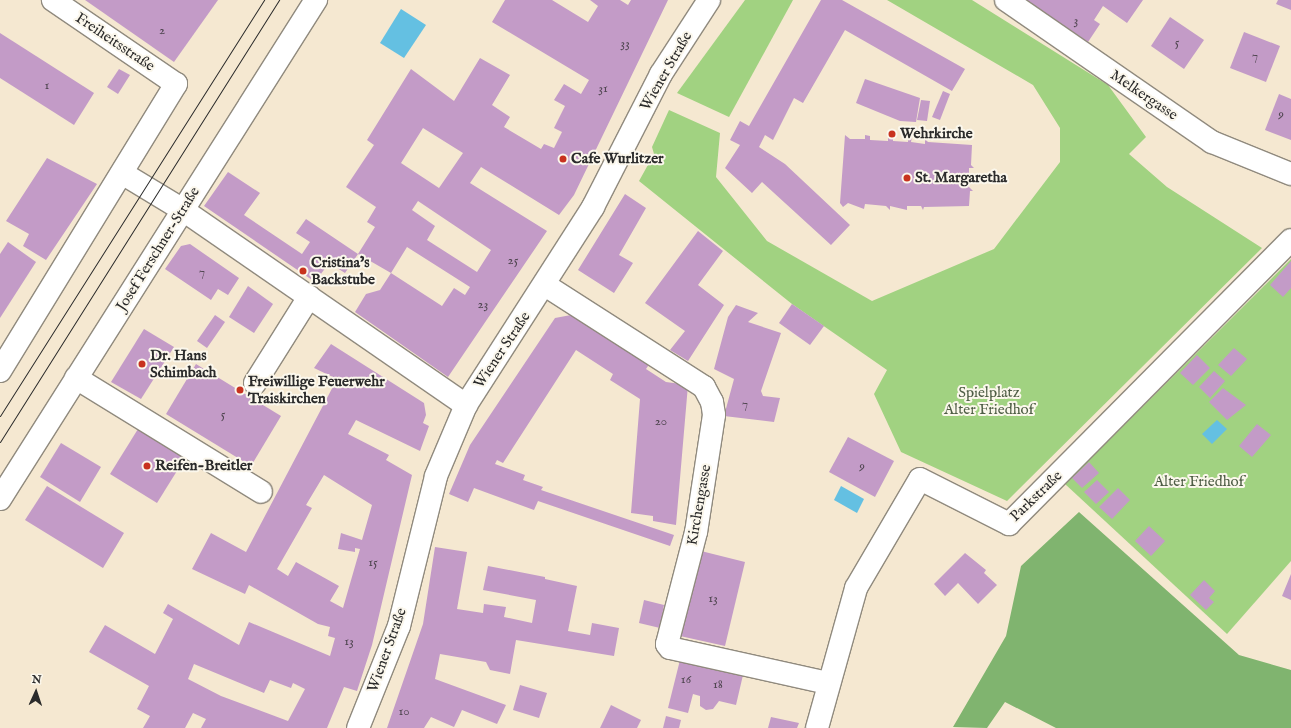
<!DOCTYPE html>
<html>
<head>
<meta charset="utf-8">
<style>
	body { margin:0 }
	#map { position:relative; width:1291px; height:728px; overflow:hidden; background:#f5e8d1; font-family:"IM FELL English",serif }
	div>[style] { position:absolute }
	.green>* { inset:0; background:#a1d281 }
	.forest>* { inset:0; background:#80b46f }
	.water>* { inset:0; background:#64c0e2 }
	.building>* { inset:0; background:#c39bc7 }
	.roads { filter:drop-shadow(1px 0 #908a7e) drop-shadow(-1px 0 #908a7e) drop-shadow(0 1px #908a7e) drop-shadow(0 -1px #908a7e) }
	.minor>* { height:22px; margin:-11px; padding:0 11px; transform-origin:11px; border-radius:11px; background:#fff }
	.major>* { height:22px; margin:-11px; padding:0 11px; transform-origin:11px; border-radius:11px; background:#fff }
	.tram>* { height:1px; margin:-0.5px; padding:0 0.5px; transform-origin:0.5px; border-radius:0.5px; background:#2b2b2b }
	.dots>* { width:11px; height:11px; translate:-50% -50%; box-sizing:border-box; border:2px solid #fbf7ec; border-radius:50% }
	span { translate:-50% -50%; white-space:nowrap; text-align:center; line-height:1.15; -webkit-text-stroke:4px #fbf7ec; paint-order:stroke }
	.number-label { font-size:13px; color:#514752 }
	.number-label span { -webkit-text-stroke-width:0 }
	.street-label { font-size:15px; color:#2b2b2b }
	.poi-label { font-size:15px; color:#2b2b2b; font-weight:700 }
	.left { translate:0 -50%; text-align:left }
	.park-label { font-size:15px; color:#4e5d45 }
	.north { position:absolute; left:16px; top:672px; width:40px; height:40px; -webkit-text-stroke:3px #fbf7ec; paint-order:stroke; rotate:3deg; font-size:11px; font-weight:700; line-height:16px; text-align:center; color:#2b2b2b }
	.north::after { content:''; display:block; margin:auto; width:14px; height:18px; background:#2b2b2b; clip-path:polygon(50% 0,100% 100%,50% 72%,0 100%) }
</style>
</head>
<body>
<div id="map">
	<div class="green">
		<i style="clip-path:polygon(745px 0,793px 0,729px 117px,677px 93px)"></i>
		<i style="clip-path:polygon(887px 0,972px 0,1108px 85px,1146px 137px,1129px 154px,1167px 187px,1262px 248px,1007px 501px,901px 452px,874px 394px,887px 370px,792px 304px,639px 181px,654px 154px,652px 147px,669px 110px,720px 133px,716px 177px,767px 241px,872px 301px,994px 249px,1060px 162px,1060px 128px,1033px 85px)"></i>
		<i style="clip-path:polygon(1291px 259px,1291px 561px,1227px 634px,1065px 484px)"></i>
	</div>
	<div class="forest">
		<i style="clip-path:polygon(1079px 512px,1239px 655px,1291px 670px,1291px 728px,1056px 728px,1005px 702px,987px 728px,953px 727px,1006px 636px,1021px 566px)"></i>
	</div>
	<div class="water">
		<i style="clip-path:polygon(401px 9px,426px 25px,404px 58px,380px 43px)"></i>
		<i style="clip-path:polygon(1217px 420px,1227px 429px,1212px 444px,1202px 434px)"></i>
		<i style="clip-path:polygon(841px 486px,864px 499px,857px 513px,834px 500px)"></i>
	</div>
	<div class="building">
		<i style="clip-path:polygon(85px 0,218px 0,174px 62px)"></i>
		<i style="clip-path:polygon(evenodd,505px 0,552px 0,588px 22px,598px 6px,590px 0,620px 0,628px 5px,631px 0,668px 0,574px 195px,559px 215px,481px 167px,470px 183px,547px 231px,448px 377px,355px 312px,366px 294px,380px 290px,391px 273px,442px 306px,454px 288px,465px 295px,470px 287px,407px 247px,391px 273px,358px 254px,375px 227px,367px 222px,376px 207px,346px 187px,374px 145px,367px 140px,411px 69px,454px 101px,480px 58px,510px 75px,492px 105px,510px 117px,504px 127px,541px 149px,544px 144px,554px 148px,562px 132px,554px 128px,565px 106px,554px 100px,564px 84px,581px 94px,589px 80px,492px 22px,505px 0,423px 128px,463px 153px,439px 188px,401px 163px,423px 128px,505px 0,418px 201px,491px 250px,477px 272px,427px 240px,435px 226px,412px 210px,418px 201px)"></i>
		<i style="clip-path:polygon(821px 0,842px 0,965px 69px,952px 91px,845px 30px,803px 103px,794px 98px,773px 140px,765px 135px,759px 147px,785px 164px,850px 225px,831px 245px,762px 182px,752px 193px,725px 168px,740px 145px,730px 140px,740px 121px,749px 126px)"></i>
		<i style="clip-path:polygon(1026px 0,1143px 0,1127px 23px,1103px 6px,1094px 20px,1100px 24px,1088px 42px)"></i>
		<i style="clip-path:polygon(1278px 0,1291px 0,1291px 10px,1276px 4px)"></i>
		<i style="clip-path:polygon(1170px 17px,1204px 40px,1184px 69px,1151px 46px)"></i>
		<i style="clip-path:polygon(1244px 32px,1280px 46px,1266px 82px,1230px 68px)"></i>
		<i style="clip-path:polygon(0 33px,94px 93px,74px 125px,0 78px)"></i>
		<i style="clip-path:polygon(119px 69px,130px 75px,118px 94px,107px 87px)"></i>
		<i style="clip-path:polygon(865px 79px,920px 98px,916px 122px,900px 121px,856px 103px)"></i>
		<i style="clip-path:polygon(943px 91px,950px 94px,940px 120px,932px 117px)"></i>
		<i style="clip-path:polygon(1279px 94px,1291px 99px,1291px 140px,1265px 130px)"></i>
		<i style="clip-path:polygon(921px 100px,930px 101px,927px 121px,917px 120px)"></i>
		<i style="clip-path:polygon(845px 135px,850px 139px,865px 139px,865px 135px,870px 136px,870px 140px,888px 141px,888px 136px,893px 136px,893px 141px,908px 142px,908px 137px,912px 137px,911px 142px,925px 144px,925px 139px,928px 142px,972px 145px,971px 165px,974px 168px,969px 168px,969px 187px,973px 191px,970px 191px,969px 206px,924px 207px,923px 210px,921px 206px,907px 206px,907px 210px,890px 206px,890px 210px,886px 206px,865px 204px,864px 209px,848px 203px,843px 207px,840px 203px)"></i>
		<i style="clip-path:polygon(47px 158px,97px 184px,46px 260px,23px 246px,29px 234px,6px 221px)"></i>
		<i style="clip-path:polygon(228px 172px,260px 193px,244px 215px,302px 254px,310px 242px,296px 233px,306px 219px,358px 254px,345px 273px,329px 263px,315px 282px,204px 206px)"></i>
		<i style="clip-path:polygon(625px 194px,646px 208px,619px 255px,633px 263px,614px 293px,578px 270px)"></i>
		<i style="clip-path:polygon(698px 231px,723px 251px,698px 285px,724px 305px,688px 361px,670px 350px,685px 331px,645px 303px)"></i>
		<i style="clip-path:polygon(8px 242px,36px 262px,0 318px,0 254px)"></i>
		<i style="clip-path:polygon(190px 244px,239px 278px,228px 295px,218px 289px,211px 300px,165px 269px,181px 246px)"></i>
		<i style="clip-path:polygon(1291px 261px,1291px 288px,1283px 297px,1270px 285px)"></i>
		<i style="clip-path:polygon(248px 286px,273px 304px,254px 333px,229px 317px)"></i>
		<i style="clip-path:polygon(792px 304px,824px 326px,810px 345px,779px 323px)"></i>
		<i style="clip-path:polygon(736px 305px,758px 313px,748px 322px,781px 333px,761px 391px,763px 396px,780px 398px,774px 422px,724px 416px,734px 379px,714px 369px,728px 317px)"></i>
		<i style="clip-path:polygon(215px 315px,225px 322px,207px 348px,197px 341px)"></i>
		<i style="clip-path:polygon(571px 315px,650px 363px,646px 369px,666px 382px,688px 385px,676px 525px,653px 521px,653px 516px,631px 513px,640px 399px,610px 380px,613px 374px,576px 350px,503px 463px,497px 460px,495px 464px,525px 475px,523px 480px,543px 487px,541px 490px,674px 535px,670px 546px,538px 501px,534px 510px,474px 488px,468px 502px,449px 494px,470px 445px,555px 318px)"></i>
		<i style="clip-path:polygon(144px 329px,174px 347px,141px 399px,111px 382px)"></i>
		<i style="clip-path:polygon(evenodd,331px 344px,424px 403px,426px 415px,423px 423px,429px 426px,420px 451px,356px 420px,348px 434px,389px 455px,386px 460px,412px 475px,372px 645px,357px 691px,344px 687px,327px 728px,201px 728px,206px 719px,193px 713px,185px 728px,143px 728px,150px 716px,137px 709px,149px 686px,89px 652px,105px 625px,155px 654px,173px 619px,163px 613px,168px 604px,239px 645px,249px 622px,330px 656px,335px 638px,328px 636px,330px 627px,318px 624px,249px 585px,245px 594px,192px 569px,211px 533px,246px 552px,337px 379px,314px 368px,331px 344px,324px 475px,372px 505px,362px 540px,341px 533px,338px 549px,355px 552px,355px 548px,360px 549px,343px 608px,330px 601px,339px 586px,296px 562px,288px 576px,277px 569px,312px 508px,306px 505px,324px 475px,331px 344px,194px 664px,264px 693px,270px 680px,291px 688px,293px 683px,305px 689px,288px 721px,221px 696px,188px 679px,194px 664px)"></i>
		<i style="clip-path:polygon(1234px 348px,1247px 359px,1231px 376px,1218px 365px)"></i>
		<i style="clip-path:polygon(1197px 355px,1210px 368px,1193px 385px,1180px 373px)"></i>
		<i style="clip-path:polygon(196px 364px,281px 416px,251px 466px,166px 414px)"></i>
		<i style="clip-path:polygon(1214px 371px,1225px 381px,1210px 398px,1199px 387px)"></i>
		<i style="clip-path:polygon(1223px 388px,1246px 405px,1227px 420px,1209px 402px)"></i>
		<i style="clip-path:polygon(1257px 424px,1271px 435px,1252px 457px,1239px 446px)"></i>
		<i style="clip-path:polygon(138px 429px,185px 458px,157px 503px,110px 474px)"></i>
		<i style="clip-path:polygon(848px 437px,894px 461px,875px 497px,829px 472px)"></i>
		<i style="clip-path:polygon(61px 443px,101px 467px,80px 502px,40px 477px)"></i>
		<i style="clip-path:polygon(1089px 462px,1099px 473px,1082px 488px,1072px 478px)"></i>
		<i style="clip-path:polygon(1097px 480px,1109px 492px,1096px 504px,1084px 492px)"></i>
		<i style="clip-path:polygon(47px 486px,124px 533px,103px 568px,25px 520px)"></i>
		<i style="clip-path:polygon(1118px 488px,1130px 500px,1112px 519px,1099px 507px)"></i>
		<i style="clip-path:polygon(1149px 526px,1165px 541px,1151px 556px,1135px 541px)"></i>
		<i style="clip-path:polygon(435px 547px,467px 552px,457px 609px,483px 613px,484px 604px,506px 607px,504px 617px,532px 623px,536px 600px,483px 590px,488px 566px,545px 577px,545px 579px,577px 586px,568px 631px,590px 635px,592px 623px,619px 628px,614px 656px,516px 640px,510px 674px,490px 670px,486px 662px,440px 654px,435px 679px,506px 705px,497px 724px,462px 710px,454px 727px,431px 717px,424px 728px,387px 728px,423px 624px)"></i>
		<i style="clip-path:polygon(701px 551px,745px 562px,725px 646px,680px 636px)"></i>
		<i style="clip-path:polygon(965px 553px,986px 570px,984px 573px,997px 585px,978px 604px,958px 583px,945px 596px,934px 584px)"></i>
		<i style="clip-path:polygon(1291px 574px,1291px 600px,1282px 596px)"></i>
		<i style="clip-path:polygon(1204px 580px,1215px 591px,1209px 598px,1214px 602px,1206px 610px,1190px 595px)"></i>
		<i style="clip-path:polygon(644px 600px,664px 605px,660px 628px,639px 623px)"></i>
		<i style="clip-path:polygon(680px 660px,743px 675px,736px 705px,719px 701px,713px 709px,706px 710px,700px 706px,700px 696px,693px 694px,688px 713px,668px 708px)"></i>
		<i style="clip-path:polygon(520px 685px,547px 693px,539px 718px,513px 710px)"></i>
		<i style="clip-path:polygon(611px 705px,641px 720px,637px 728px,600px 728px)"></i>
		<i style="clip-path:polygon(666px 716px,681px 720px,679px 728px,663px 728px)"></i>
		<i style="clip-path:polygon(771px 717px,799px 723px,797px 728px,768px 728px)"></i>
	</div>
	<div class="roads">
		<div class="minor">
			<i style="left:1006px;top:0;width:250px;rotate:34.6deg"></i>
			<i style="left:1212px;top:142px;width:85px;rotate:22.1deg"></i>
			<i style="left:122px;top:173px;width:71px;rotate:31.2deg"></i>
			<i style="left:183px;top:210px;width:344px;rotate:34.6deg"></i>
			<i style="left:545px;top:285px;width:189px;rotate:32.7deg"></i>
			<i style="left:704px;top:387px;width:17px;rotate:62deg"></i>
			<i style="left:712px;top:402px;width:13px;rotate:81deg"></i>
			<i style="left:714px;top:415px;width:118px;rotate:98.7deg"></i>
			<i style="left:696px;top:532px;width:116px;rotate:104.5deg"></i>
			<i style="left:667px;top:644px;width:5px;rotate:53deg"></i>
			<i style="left:670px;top:648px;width:162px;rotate:12.5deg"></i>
			<i style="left:0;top:371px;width:337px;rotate:-58.5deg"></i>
			<i style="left:176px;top:84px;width:149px;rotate:-145.7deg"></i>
			<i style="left:76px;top:378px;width:217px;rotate:31.6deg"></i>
			<i style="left:255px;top:383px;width:102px;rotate:-57.9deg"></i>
			<i style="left:0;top:499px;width:591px;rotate:-57.66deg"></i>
			<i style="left:817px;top:728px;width:145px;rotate:-74.4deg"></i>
			<i style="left:856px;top:588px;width:126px;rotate:-59.6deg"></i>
			<i style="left:920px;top:479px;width:100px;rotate:26.8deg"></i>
			<i style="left:1009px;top:524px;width:400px;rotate:-45.2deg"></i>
		</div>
		<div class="major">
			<i style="left:358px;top:728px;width:110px;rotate:-68.1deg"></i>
			<i style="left:399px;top:626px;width:154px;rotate:-76.1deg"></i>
			<i style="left:436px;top:476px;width:77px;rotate:-67.1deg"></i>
			<i style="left:466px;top:405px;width:235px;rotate:-57.3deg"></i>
			<i style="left:593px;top:207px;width:149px;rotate:-62.9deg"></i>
			<i style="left:661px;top:74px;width:88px;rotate:-57deg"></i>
		</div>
	</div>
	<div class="tram">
		<i style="left:0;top:416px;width:493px;rotate:-57.6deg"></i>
		<i style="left:0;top:442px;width:523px;rotate:-57.74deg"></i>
	</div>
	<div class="dots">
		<i style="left:892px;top:134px;background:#c8321e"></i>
		<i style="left:563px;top:159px;background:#c8321e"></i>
		<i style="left:907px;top:178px;background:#c8321e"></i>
		<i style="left:303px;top:271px;background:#c8321e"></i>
		<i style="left:142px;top:364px;background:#c8321e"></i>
		<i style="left:240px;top:390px;background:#c8321e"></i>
		<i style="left:147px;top:466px;background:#c8321e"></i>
	</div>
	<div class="number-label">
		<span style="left:1076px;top:21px">3</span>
		<span style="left:162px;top:31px">2</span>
		<span style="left:1177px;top:43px">5</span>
		<span style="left:625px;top:44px">33</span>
		<span style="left:1255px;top:57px">7</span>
		<span style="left:47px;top:86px">1</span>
		<span style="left:603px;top:89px">31</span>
		<span style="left:1281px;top:115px">9</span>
		<span style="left:513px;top:261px">25</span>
		<span style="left:202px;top:273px">7</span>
		<span style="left:483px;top:305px">23</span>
		<span style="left:745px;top:405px">7</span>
		<span style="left:223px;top:415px">5</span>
		<span style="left:661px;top:422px">20</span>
		<span style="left:862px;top:467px">9</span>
		<span style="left:373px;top:563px">15</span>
		<span style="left:713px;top:599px">13</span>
		<span style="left:349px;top:642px">13</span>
		<span style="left:686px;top:680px">16</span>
		<span style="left:718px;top:685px">18</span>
		<span style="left:404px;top:712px">10</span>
	</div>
	<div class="street-label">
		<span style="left:115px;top:42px;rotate:34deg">Freiheitsstraße</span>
		<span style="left:666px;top:71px;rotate:-60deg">Wiener Straße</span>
		<span style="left:1144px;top:95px;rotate:34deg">Melkergasse</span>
		<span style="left:158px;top:249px;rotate:-58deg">Josef Ferschner-Straße</span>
		<span style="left:502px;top:350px;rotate:-56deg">Wiener Straße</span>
		<span style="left:1036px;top:496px;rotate:-44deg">Parkstraße</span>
		<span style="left:699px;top:505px;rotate:-80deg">Kirchengasse</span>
		<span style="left:387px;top:650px;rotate:-70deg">Wiener Straße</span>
	</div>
	<div class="poi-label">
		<span class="left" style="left:900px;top:134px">Wehrkirche</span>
		<span class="left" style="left:571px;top:159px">Cafe Wurlitzer</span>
		<span class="left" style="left:915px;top:178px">St. Margaretha</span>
		<span class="left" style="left:311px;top:271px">Cristina’s<br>Backstube</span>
		<span class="left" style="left:150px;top:364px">Dr. Hans<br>Schimbach</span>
		<span class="left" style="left:248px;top:390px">Freiwillige Feuerwehr<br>Traiskirchen</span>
		<span class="left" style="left:155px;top:466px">Reifen-Breitler</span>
	</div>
	<div class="park-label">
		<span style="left:989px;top:401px">Spielplatz<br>Alter Friedhof</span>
		<span style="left:1199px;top:482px">Alter Friedhof</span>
	</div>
	<div class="north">N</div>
</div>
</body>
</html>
